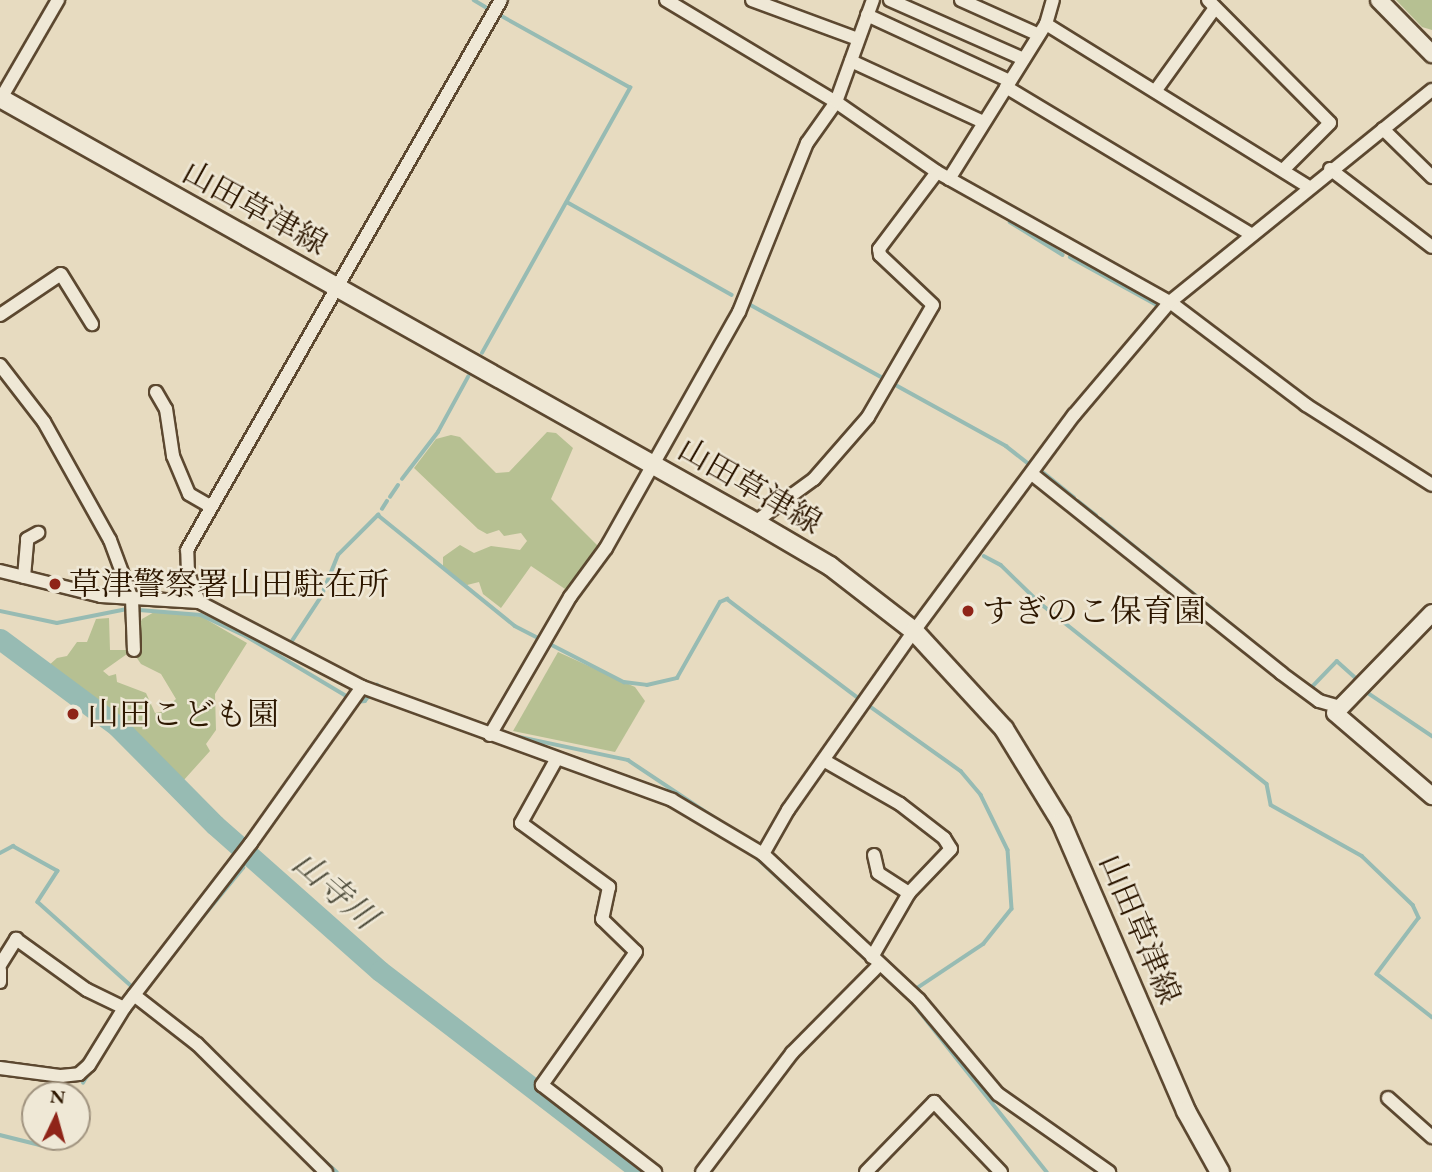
<!DOCTYPE html>
<html>
<head>
<meta charset="utf-8">
<style>
	body { margin:0 }
	#map { position:relative; width:1432px; height:1172px; overflow:hidden; background:#e7dbc0; font-family:"EB Garamond","Noto Serif JP",serif }
	div>[style] { position:absolute }
	.green>* { inset:0; background:#b6c092 }
	.stream>* { height:3.5px; margin:-1.75px; padding:0 1.75px; transform-origin:1.75px; border-radius:1.75px; background:#97bbb3 }
	.river>* { height:21px; margin:-10.5px; padding:0 10.5px; transform-origin:10.5px; border-radius:10.5px; background:#97bbb3 }
	.roads { filter:drop-shadow(2px 0 #5c4830) drop-shadow(-2px 0 #5c4830) drop-shadow(0 2px #5c4830) drop-shadow(0 -2px #5c4830) }
	.minor>* { height:12px; margin:-6px; padding:0 6px; transform-origin:6px; border-radius:6px; background:#efe8d6 }
	.tertiary>* { height:16px; margin:-8px; padding:0 8px; transform-origin:8px; border-radius:8px; background:#efe8d6 }
	.secondary>* { height:18px; margin:-9px; padding:0 9px; transform-origin:9px; border-radius:9px; background:#efe8d6 }
	.dots>* { width:19px; height:19px; translate:-50% -50%; box-sizing:border-box; border:4px solid #efe8d6; border-radius:50% }
	span { translate:-50% -50%; white-space:nowrap; text-align:center; line-height:1.15; -webkit-text-stroke:5px #efe8d6; paint-order:stroke }
	.street-label { font-size:32px; color:#2d1700 }
	.poi-label { font-size:32px; color:#2d1700 }
	.left { translate:0 -50%; text-align:left }
	.water-label { font-size:33px; color:#52503f; font-style:italic }
	.north { position:absolute; left:21px; top:1081px; width:70px; height:70px; box-sizing:border-box; background:#efe8d6; border:2px solid #a19480; border-radius:50%; rotate:5deg; font-size:19px; font-weight:700; line-height:28px; text-align:center; color:#2d1700 }
	.north::after { content:''; display:block; margin:auto; width:24px; height:32px; background:#8f2418; clip-path:polygon(50% 0,100% 100%,50% 72%,0 100%) }
</style>
</head>
<body>
<div id="map">
	<div class="green">
		<i style="clip-path:polygon(1396px 0,1432px 0,1432px 30px,1422px 27px)"></i>
		<i style="clip-path:polygon(547px 432px,556px 433px,573px 448px,551px 499px,600px 548px,568px 591px,531px 566px,501px 608px,483px 594px,479px 582px,467px 585px,458px 579px,443px 566px,443px 557px,460px 545px,474px 553px,491px 546px,520px 550px,527px 541px,521px 533px,504px 536px,499px 530px,487px 534px,478px 529px,414px 468px,436px 439px,451px 435px,460px 437px,496px 473px,509px 472px)"></i>
		<i style="clip-path:polygon(156px 611px,202px 617px,247px 643px,215px 694px,216px 730px,206px 744px,210px 751px,183px 781px,170px 777px,149px 756px,148px 746px,133px 740px,104px 712px,101px 700px,82px 697px,47px 667px,57px 658px,67px 656px,77px 642px,87px 642px,96px 619px,109px 618px,110px 650px,126px 650px,127px 654px,103px 671px,109px 676px,116px 674px,117px 682px,146px 693px,155px 713px,161px 712px,176px 699px,161px 674px,141px 664px,130px 648px,142px 619px)"></i>
		<i style="clip-path:polygon(558px 652px,635px 687px,645px 701px,615px 752px,513px 731px)"></i>
	</div>
	<div class="stream">
		<i style="left:474px;top:0;width:17px;rotate:31deg"></i>
		<i style="left:804px;top:90px;width:19px;rotate:32deg"></i>
		<i style="left:823px;top:102px;width:4px;rotate:34deg"></i>
		<i style="left:567px;top:202px;width:189px;rotate:29.4deg"></i>
		<i style="left:1010px;top:222px;width:62px;rotate:31.9deg"></i>
		<i style="left:1070px;top:257px;width:99px;rotate:28.9deg"></i>
		<i style="left:749px;top:304px;width:294px;rotate:28.9deg"></i>
		<i style="left:1006px;top:446px;width:31px;rotate:38deg"></i>
		<i style="left:482px;top:353px;width:304px;rotate:-60.8deg"></i>
		<i style="left:630px;top:88px;width:152px;rotate:-150.9deg"></i>
		<i style="left:1043px;top:472px;width:40px;rotate:39deg"></i>
		<i style="left:402px;top:479px;width:59px;rotate:-52.5deg"></i>
		<i style="left:438px;top:432px;width:63px;rotate:-61.4deg"></i>
		<i style="left:390px;top:497px;width:14px;rotate:-56deg"></i>
		<i style="left:1078px;top:501px;width:23px;rotate:38deg"></i>
		<i style="left:382px;top:509px;width:9px;rotate:-58deg"></i>
		<i style="left:1101px;top:519px;width:49px;rotate:39.2deg"></i>
		<i style="left:1143px;top:553px;width:77px;rotate:38.7deg"></i>
		<i style="left:984px;top:556px;width:19px;rotate:28deg"></i>
		<i style="left:1001px;top:565px;width:54px;rotate:44.3deg"></i>
		<i style="left:1040px;top:603px;width:290px;rotate:38.6deg"></i>
		<i style="left:1267px;top:784px;width:21px;rotate:79deg"></i>
		<i style="left:1271px;top:805px;width:104px;rotate:29.3deg"></i>
		<i style="left:1362px;top:856px;width:71px;rotate:43.9deg"></i>
		<i style="left:1413px;top:905px;width:14px;rotate:65deg"></i>
		<i style="left:1419px;top:918px;width:70px;rotate:126.9deg"></i>
		<i style="left:1377px;top:974px;width:70px;rotate:38deg"></i>
		<i style="left:1207px;top:604px;width:38px;rotate:40deg"></i>
		<i style="left:0;top:611px;width:58px;rotate:11.9deg"></i>
		<i style="left:57px;top:623px;width:71px;rotate:-11.3deg"></i>
		<i style="left:127px;top:609px;width:74px;rotate:4.6deg"></i>
		<i style="left:201px;top:615px;width:50px;rotate:25deg"></i>
		<i style="left:246px;top:636px;width:121px;rotate:30.8deg"></i>
		<i style="left:1240px;top:631px;width:71px;rotate:39.3deg"></i>
		<i style="left:290px;top:644px;width:56px;rotate:-56.6deg"></i>
		<i style="left:321px;top:597px;width:45px;rotate:-68deg"></i>
		<i style="left:338px;top:555px;width:57px;rotate:-45deg"></i>
		<i style="left:378px;top:515px;width:176px;rotate:39deg"></i>
		<i style="left:515px;top:626px;width:123px;rotate:27.2deg"></i>
		<i style="left:624px;top:682px;width:23px;rotate:7deg"></i>
		<i style="left:647px;top:685px;width:31px;rotate:-13deg"></i>
		<i style="left:677px;top:678px;width:87px;rotate:-60.5deg"></i>
		<i style="left:720px;top:602px;width:8px;rotate:-23deg"></i>
		<i style="left:727px;top:599px;width:168px;rotate:37deg"></i>
		<i style="left:1311px;top:688px;width:37px;rotate:-46deg"></i>
		<i style="left:1337px;top:661px;width:28px;rotate:42deg"></i>
		<i style="left:1365px;top:691px;width:81px;rotate:33.9deg"></i>
		<i style="left:356px;top:702px;width:9px;rotate:-6deg"></i>
		<i style="left:365px;top:701px;width:20px;rotate:-53deg"></i>
		<i style="left:377px;top:685px;width:15px;rotate:23deg"></i>
		<i style="left:868px;top:705px;width:114px;rotate:35.4deg"></i>
		<i style="left:961px;top:771px;width:31px;rotate:50deg"></i>
		<i style="left:981px;top:795px;width:61px;rotate:63.9deg"></i>
		<i style="left:1008px;top:850px;width:59px;rotate:86.1deg"></i>
		<i style="left:1012px;top:909px;width:45px;rotate:128.7deg"></i>
		<i style="left:984px;top:944px;width:87px;rotate:146.3deg"></i>
		<i style="left:506px;top:734px;width:125px;rotate:12deg"></i>
		<i style="left:628px;top:760px;width:151px;rotate:33.7deg"></i>
		<i style="left:0;top:853px;width:15px;rotate:-28deg"></i>
		<i style="left:13px;top:846px;width:51px;rotate:29.1deg"></i>
		<i style="left:58px;top:871px;width:37px;rotate:123deg"></i>
		<i style="left:38px;top:902px;width:132px;rotate:41.9deg"></i>
		<i style="left:756px;top:857px;width:151px;rotate:42.9deg"></i>
		<i style="left:867px;top:960px;width:4px;rotate:-63deg"></i>
		<i style="left:174px;top:952px;width:109px;rotate:-50.6deg"></i>
		<i style="left:243px;top:868px;width:6px;rotate:-90deg"></i>
		<i style="left:909px;top:998px;width:222px;rotate:51.6deg"></i>
		<i style="left:129px;top:1010px;width:34px;rotate:-52deg"></i>
		<i style="left:83px;top:1083px;width:16px;rotate:-60deg"></i>
		<i style="left:0;top:1135px;width:45px;rotate:14deg"></i>
		<i style="left:305px;top:1143px;width:43px;rotate:42.2deg"></i>
	</div>
	<div class="river">
		<i style="left:0;top:639px;width:146px;rotate:36.6deg"></i>
		<i style="left:117px;top:726px;width:139px;rotate:45.3deg"></i>
		<i style="left:215px;top:825px;width:220px;rotate:41.5deg"></i>
		<i style="left:380px;top:971px;width:330px;rotate:37.5deg"></i>
	</div>
	<div class="roads">
		<div class="minor">
			<i style="left:666px;top:0;width:198px;rotate:31deg"></i>
			<i style="left:836px;top:102px;width:123px;rotate:34.7deg"></i>
			<i style="left:937px;top:172px;width:267px;rotate:29.2deg"></i>
			<i style="left:1170px;top:302px;width:171px;rotate:37.1deg"></i>
			<i style="left:1306px;top:405px;width:149px;rotate:32.4deg"></i>
			<i style="left:752px;top:0;width:113px;rotate:20.2deg"></i>
			<i style="left:890px;top:0;width:146px;rotate:23.8deg"></i>
			<i style="left:961px;top:0;width:85px;rotate:24.2deg"></i>
			<i style="left:1208px;top:0;width:173px;rotate:45.2deg"></i>
			<i style="left:1330px;top:123px;width:65px;rotate:135deg"></i>
			<i style="left:867px;top:15px;width:157px;rotate:24.8deg"></i>
			<i style="left:1046px;top:24px;width:309px;rotate:31.8deg"></i>
			<i style="left:851px;top:61px;width:145px;rotate:24.8deg"></i>
			<i style="left:1006px;top:87px;width:287px;rotate:31deg"></i>
			<i style="left:1156px;top:90px;width:101px;rotate:-54.3deg"></i>
			<i style="left:0;top:100px;width:116px;rotate:-59.9deg"></i>
			<i style="left:1383px;top:129px;width:69px;rotate:44.4deg"></i>
			<i style="left:1330px;top:169px;width:128px;rotate:37.4deg"></i>
			<i style="left:949px;top:179px;width:183px;rotate:-58deg"></i>
			<i style="left:1046px;top:24px;width:25px;rotate:-74deg"></i>
			<i style="left:0;top:315px;width:73px;rotate:-33.9deg"></i>
			<i style="left:61px;top:274px;width:59px;rotate:58.2deg"></i>
			<i style="left:0;top:365px;width:72px;rotate:52.3deg"></i>
			<i style="left:44px;top:422px;width:135px;rotate:60.8deg"></i>
			<i style="left:110px;top:540px;width:63px;rotate:69.6deg"></i>
			<i style="left:132px;top:599px;width:51px;rotate:87.8deg"></i>
			<i style="left:156px;top:392px;width:20px;rotate:60deg"></i>
			<i style="left:166px;top:409px;width:48px;rotate:81.5deg"></i>
			<i style="left:173px;top:456px;width:41px;rotate:67.2deg"></i>
			<i style="left:189px;top:494px;width:24px;rotate:30deg"></i>
			<i style="left:1032px;top:474px;width:319px;rotate:38.6deg"></i>
			<i style="left:1281px;top:673px;width:47px;rotate:36.4deg"></i>
			<i style="left:1319px;top:701px;width:22px;rotate:16deg"></i>
			<i style="left:755px;top:522px;width:73px;rotate:-36.1deg"></i>
			<i style="left:814px;top:479px;width:82px;rotate:-48.9deg"></i>
			<i style="left:868px;top:417px;width:129px;rotate:-59.9deg"></i>
			<i style="left:933px;top:305px;width:73px;rotate:-136.7deg"></i>
			<i style="left:880px;top:255px;width:6px;rotate:-99deg"></i>
			<i style="left:879px;top:249px;width:96px;rotate:-53deg"></i>
			<i style="left:0;top:571px;width:104px;rotate:13.9deg"></i>
			<i style="left:101px;top:596px;width:98px;rotate:3.5deg"></i>
			<i style="left:199px;top:602px;width:184px;rotate:27.5deg"></i>
			<i style="left:362px;top:687px;width:330px;rotate:20deg"></i>
			<i style="left:672px;top:800px;width:106px;rotate:30.7deg"></i>
			<i style="left:763px;top:854px;width:214px;rotate:43.1deg"></i>
			<i style="left:919px;top:1000px;width:123px;rotate:50deg"></i>
			<i style="left:998px;top:1094px;width:136px;rotate:35.1deg"></i>
			<i style="left:24px;top:577px;width:38px;rotate:-85deg"></i>
			<i style="left:27px;top:539px;width:13px;rotate:-29deg"></i>
			<i style="left:199px;top:602px;width:31px;rotate:-111deg"></i>
			<i style="left:188px;top:573px;width:23px;rotate:-92deg"></i>
			<i style="left:187px;top:550px;width:633px;rotate:-60.28deg"></i>
			<i style="left:490px;top:735px;width:160px;rotate:-59.9deg"></i>
			<i style="left:570px;top:597px;width:61px;rotate:-53.7deg"></i>
			<i style="left:606px;top:548px;width:271px;rotate:-60.6deg"></i>
			<i style="left:739px;top:312px;width:182px;rotate:-68.1deg"></i>
			<i style="left:807px;top:143px;width:50px;rotate:-54.7deg"></i>
			<i style="left:836px;top:102px;width:109px;rotate:-70.1deg"></i>
			<i style="left:556px;top:760px;width:72px;rotate:119.1deg"></i>
			<i style="left:521px;top:823px;width:109px;rotate:36deg"></i>
			<i style="left:609px;top:887px;width:33px;rotate:102deg"></i>
			<i style="left:602px;top:919px;width:47px;rotate:44.1deg"></i>
			<i style="left:636px;top:952px;width:163px;rotate:125.3deg"></i>
			<i style="left:542px;top:1085px;width:143px;rotate:37.6deg"></i>
			<i style="left:825px;top:761px;width:86px;rotate:29.8deg"></i>
			<i style="left:900px;top:804px;width:56px;rotate:37.7deg"></i>
			<i style="left:944px;top:838px;width:13px;rotate:58deg"></i>
			<i style="left:951px;top:849px;width:61px;rotate:133.7deg"></i>
			<i style="left:909px;top:893px;width:74px;rotate:120deg"></i>
			<i style="left:763px;top:854px;width:51px;rotate:-60.4deg"></i>
			<i style="left:788px;top:810px;width:219px;rotate:-54.9deg"></i>
			<i style="left:914px;top:631px;width:269px;rotate:-53.5deg"></i>
			<i style="left:1074px;top:415px;width:148px;rotate:-49.7deg"></i>
			<i style="left:1170px;top:302px;width:337px;rotate:-39deg"></i>
			<i style="left:874px;top:855px;width:18px;rotate:77deg"></i>
			<i style="left:878px;top:873px;width:37px;rotate:33deg"></i>
			<i style="left:0;top:965px;width:31px;rotate:-58deg"></i>
			<i style="left:16px;top:939px;width:87px;rotate:35.7deg"></i>
			<i style="left:87px;top:990px;width:41px;rotate:25.9deg"></i>
			<i style="left:0;top:970px;width:12px;rotate:90deg"></i>
			<i style="left:134px;top:995px;width:80px;rotate:37.9deg"></i>
			<i style="left:197px;top:1044px;width:182px;rotate:44.8deg"></i>
			<i style="left:0;top:1068px;width:62px;rotate:7.5deg"></i>
			<i style="left:61px;top:1076px;width:18px;rotate:-6deg"></i>
			<i style="left:79px;top:1074px;width:13px;rotate:-42deg"></i>
			<i style="left:89px;top:1065px;width:67px;rotate:-58.4deg"></i>
			<i style="left:124px;top:1008px;width:208px;rotate:-52.4deg"></i>
			<i style="left:251px;top:843px;width:191px;rotate:-54.6deg"></i>
			<i style="left:1388px;top:1098px;width:59px;rotate:41.6deg"></i>
			<i style="left:702px;top:1172px;width:149px;rotate:-52.9deg"></i>
			<i style="left:792px;top:1053px;width:125px;rotate:-45.3deg"></i>
			<i style="left:866px;top:1172px;width:98px;rotate:-45.8deg"></i>
			<i style="left:934px;top:1102px;width:97px;rotate:46.3deg"></i>
		</div>
		<div class="tertiary">
			<i style="left:1379px;top:0;width:76px;rotate:45.5deg"></i>
			<i style="left:1432px;top:613px;width:139px;rotate:134.1deg"></i>
			<i style="left:1335px;top:713px;width:128px;rotate:40.6deg"></i>
		</div>
		<div class="secondary">
			<i style="left:0;top:98px;width:866px;rotate:29.32deg"></i>
			<i style="left:755px;top:522px;width:87px;rotate:30.4deg"></i>
			<i style="left:830px;top:566px;width:106px;rotate:37.7deg"></i>
			<i style="left:914px;top:631px;width:133px;rotate:47.4deg"></i>
			<i style="left:1004px;top:729px;width:109px;rotate:58.5deg"></i>
			<i style="left:1061px;top:822px;width:315px;rotate:66.6deg"></i>
			<i style="left:1186px;top:1111px;width:70px;rotate:60.9deg"></i>
		</div>
	</div>
	<div class="dots">
		<i style="left:55px;top:584px;background:#8f2418"></i>
		<i style="left:968px;top:611px;background:#8f2418"></i>
		<i style="left:73px;top:714px;background:#8f2418"></i>
	</div>
	<div class="street-label">
		<span style="left:255px;top:208px;rotate:29deg">山田草津線</span>
		<span style="left:750px;top:486px;rotate:30deg">山田草津線</span>
		<span style="left:1140px;top:929px;rotate:67deg">山田草津線</span>
	</div>
	<div class="poi-label">
		<span class="left" style="left:69px;top:584px">草津警察署山田駐在所</span>
		<span class="left" style="left:982px;top:611px">すぎのこ保育園</span>
		<span class="left" style="left:87px;top:714px">山田こども園</span>
	</div>
	<div class="water-label">
		<span style="left:335px;top:890px;rotate:41deg">山寺川</span>
	</div>
	<div class="north">N</div>
</div>
</body>
</html>
